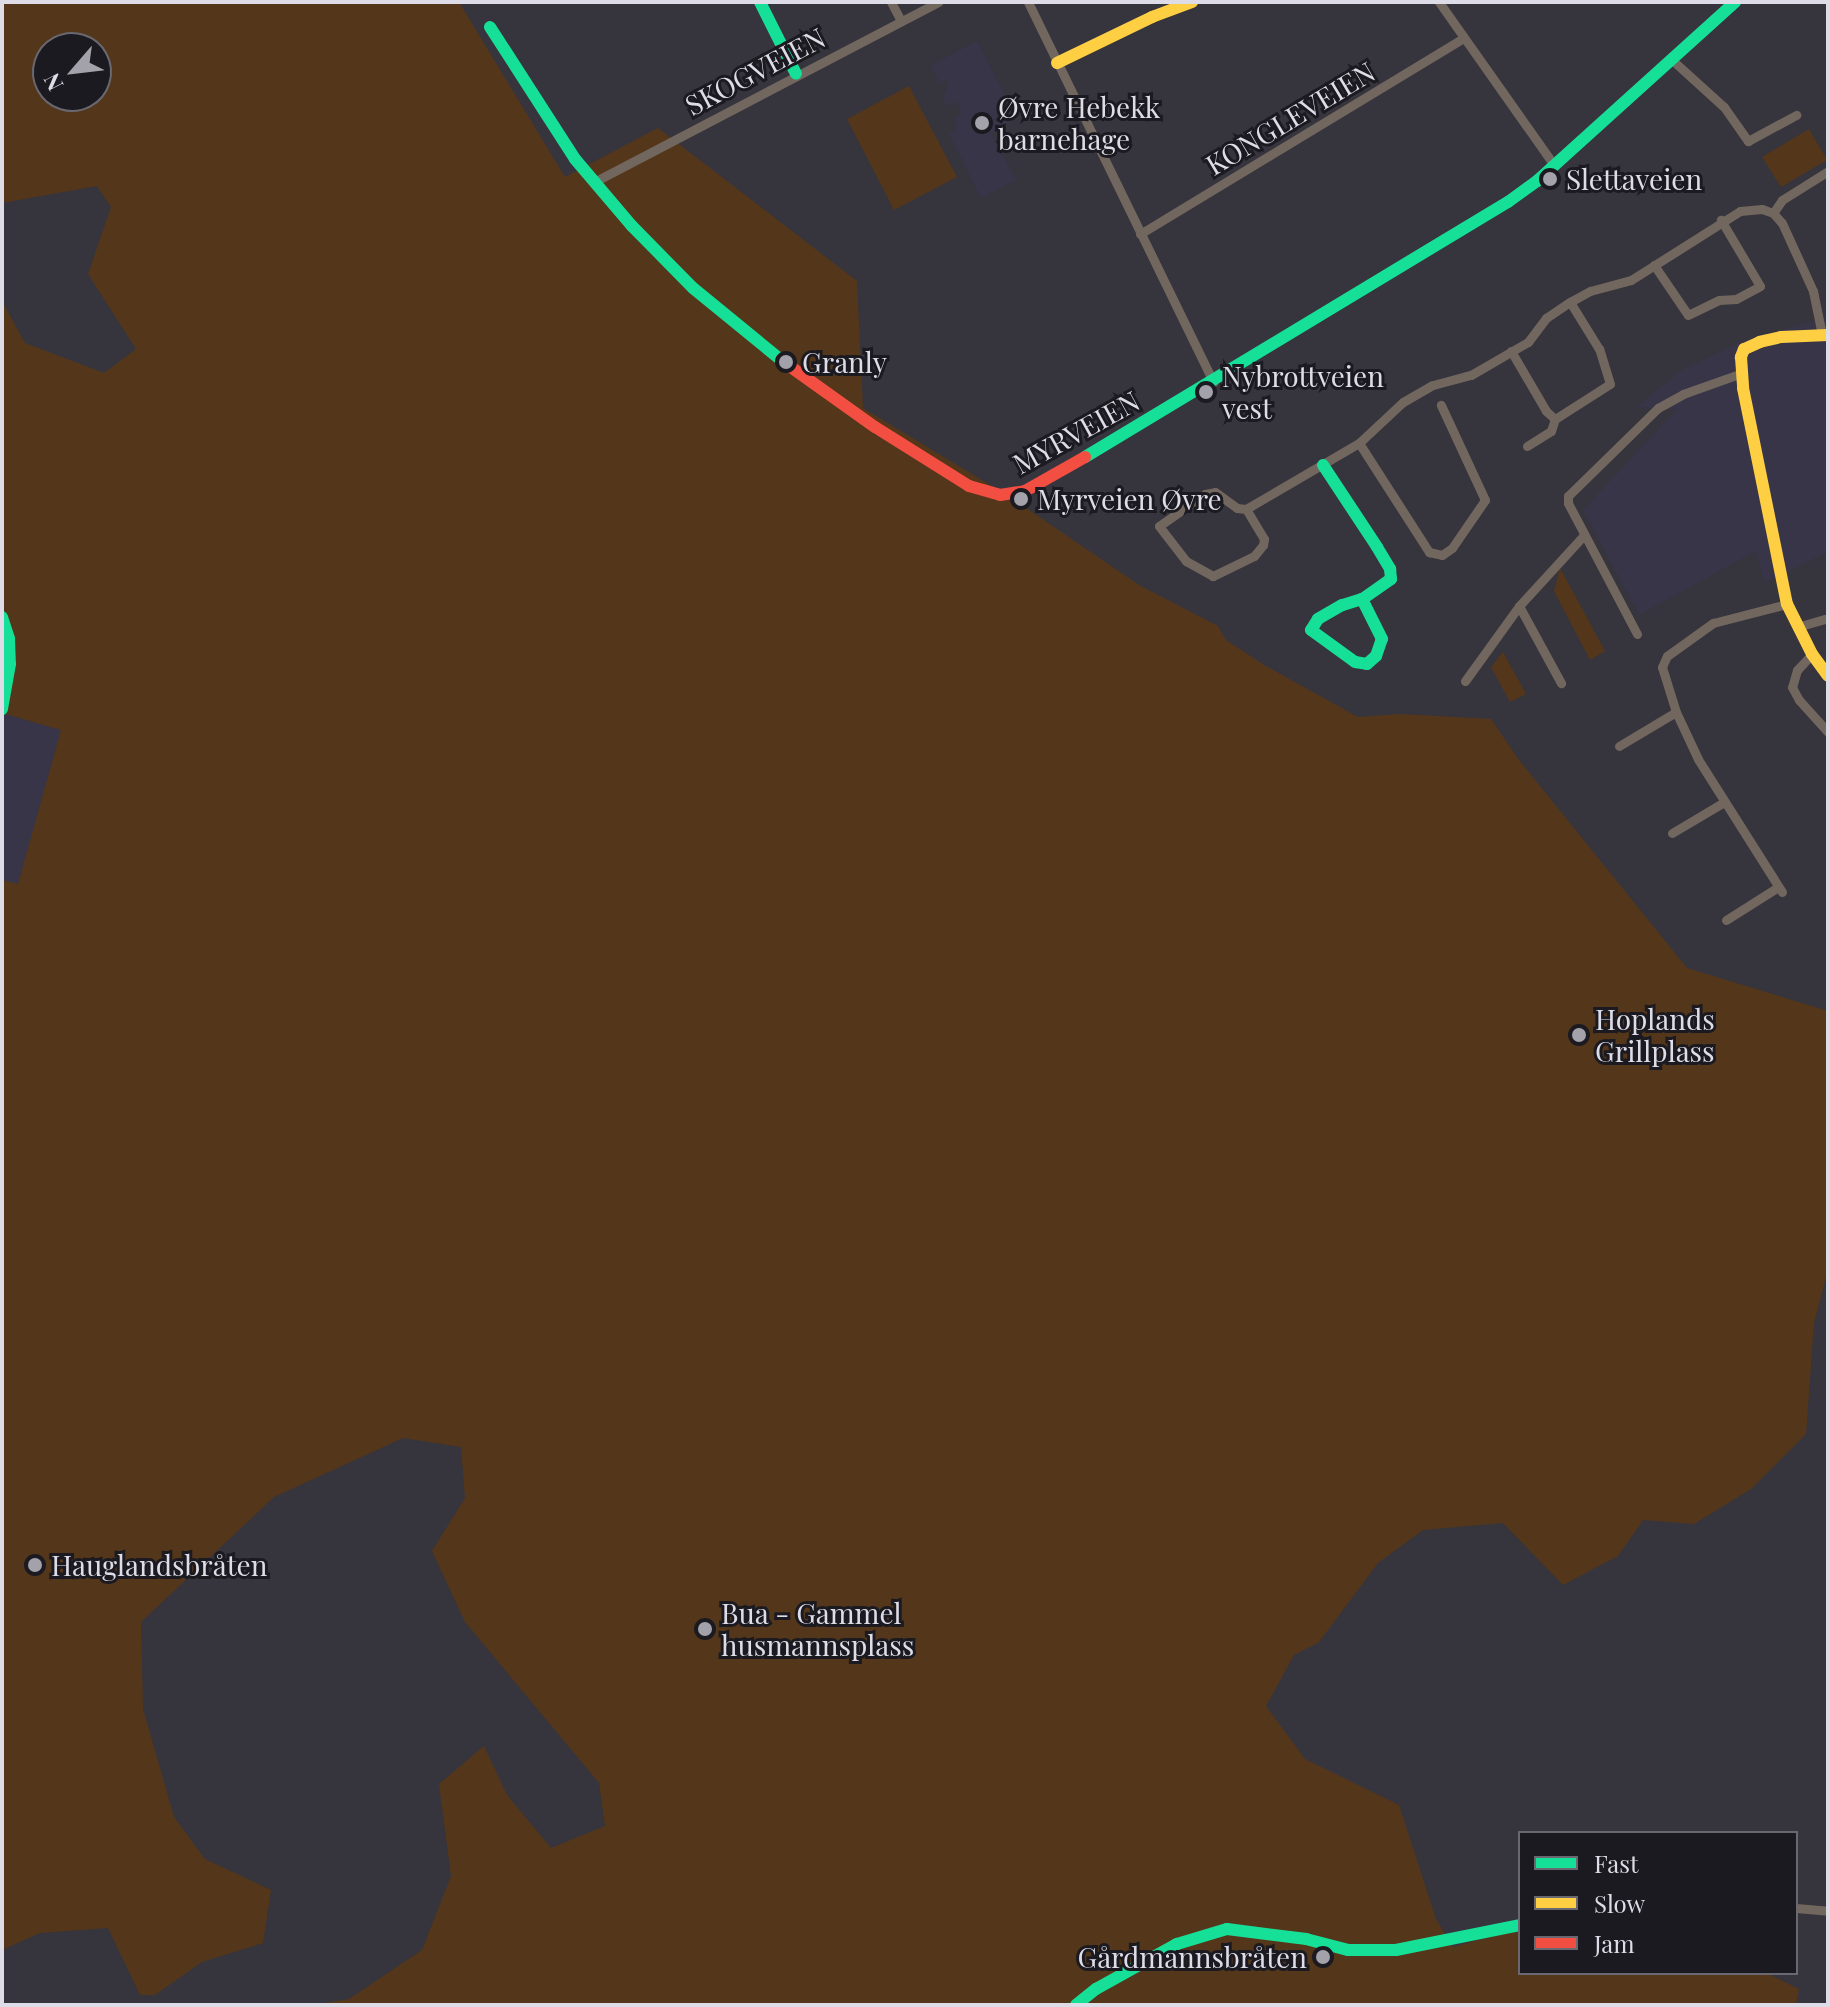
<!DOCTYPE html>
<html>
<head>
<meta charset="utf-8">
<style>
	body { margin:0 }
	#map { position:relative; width:1830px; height:2007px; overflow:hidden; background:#36343c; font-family:"Playfair Display",serif }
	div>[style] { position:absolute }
	.built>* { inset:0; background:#393548 }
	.green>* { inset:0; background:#54371a }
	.street>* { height:9px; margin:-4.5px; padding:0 4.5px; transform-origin:4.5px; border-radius:4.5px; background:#72675e }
	.fast>* { height:12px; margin:-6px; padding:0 6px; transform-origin:6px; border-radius:6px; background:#16e098 }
	.slow>* { height:12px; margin:-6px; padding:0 6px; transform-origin:6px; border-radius:6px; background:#ffcf43 }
	.jam>* { height:12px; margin:-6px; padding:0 6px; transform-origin:6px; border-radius:6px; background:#f24e42 }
	.dots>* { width:22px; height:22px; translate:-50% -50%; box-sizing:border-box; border:4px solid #1b1a21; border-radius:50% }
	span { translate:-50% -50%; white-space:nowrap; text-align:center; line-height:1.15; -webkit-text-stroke:6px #1b1a21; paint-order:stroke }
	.street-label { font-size:28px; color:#dedce6 }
	.poi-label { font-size:28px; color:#dedce6 }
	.left { translate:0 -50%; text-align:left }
	.right { translate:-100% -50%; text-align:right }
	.frame { position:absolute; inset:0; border:4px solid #dedce6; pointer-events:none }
	.legend { position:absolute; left:1518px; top:1831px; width:280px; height:144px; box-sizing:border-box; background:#1b1a21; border:2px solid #696870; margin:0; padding:10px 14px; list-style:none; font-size:24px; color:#dedce6 }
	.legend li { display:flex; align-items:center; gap:16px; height:40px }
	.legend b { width:40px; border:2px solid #696870 }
	.north { position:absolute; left:32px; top:32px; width:80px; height:80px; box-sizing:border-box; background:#1b1a21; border:2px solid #696870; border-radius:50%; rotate:242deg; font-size:22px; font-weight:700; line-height:32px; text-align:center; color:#dedce6 }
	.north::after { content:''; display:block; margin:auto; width:28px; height:36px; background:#a3a1aa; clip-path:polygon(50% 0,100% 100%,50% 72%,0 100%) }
</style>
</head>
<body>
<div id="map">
	<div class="built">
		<i style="clip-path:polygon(977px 41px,1017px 118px,991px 133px,1016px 180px,981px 198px,949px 133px,958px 128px,954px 118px,962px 113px,957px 102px,947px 106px,943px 98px,949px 85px,946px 80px,940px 83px,931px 65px)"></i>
		<i style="clip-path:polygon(1828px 317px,1828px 552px,1764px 583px,1756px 551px,1639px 615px,1583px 510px,1677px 409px,1636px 407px,1683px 369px,1743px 341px)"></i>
		<i style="clip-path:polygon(2px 713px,61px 730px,18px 885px,2px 880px)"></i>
	</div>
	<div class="green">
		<i style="clip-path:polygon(evenodd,2px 2px,459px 2px,565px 177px,658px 128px,857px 281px,863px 408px,1013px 499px,1139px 585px,1218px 626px,1226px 640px,1264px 665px,1358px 717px,1400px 714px,1491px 719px,1519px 760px,1687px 968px,1828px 1011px,1828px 1269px,1814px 1323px,1806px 1434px,1751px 1489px,1694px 1524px,1643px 1520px,1618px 1556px,1563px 1585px,1503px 1523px,1423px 1530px,1378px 1563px,1319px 1642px,1294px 1655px,1266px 1706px,1305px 1759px,1399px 1805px,1436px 1919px,1453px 1947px,1520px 1928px,1520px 1973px,1766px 1973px,1799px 1989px,1796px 2005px,312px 2005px,349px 1999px,422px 1950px,451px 1876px,439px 1784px,484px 1746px,507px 1795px,551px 1848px,605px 1826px,599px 1783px,465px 1622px,432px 1551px,465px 1498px,461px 1447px,403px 1438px,274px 1497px,141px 1622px,143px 1709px,174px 1817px,205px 1859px,271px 1890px,263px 1943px,202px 1962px,155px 1995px,140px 1995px,108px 1928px,40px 1933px,2px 1950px,2px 880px,18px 884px,61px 730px,2px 713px,2px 301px,25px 343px,104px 373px,136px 349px,88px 274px,111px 207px,97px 186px,2px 203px,2px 2px,48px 48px,96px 48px,96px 96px,48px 96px,48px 48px)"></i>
		<i style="clip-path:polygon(909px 86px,957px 177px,894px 210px,847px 119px)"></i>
		<i style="clip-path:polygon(1809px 129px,1827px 160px,1781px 187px,1762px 157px)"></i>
		<i style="clip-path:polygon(1560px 568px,1605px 651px,1590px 660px,1554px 591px)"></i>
		<i style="clip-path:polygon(1503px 652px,1526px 694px,1510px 702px,1491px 667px)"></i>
	</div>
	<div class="street">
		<i style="left:891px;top:2px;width:21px;rotate:62deg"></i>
		<i style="left:1028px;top:2px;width:423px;rotate:64deg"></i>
		<i style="left:1439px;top:2px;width:199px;rotate:54.8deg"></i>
		<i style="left:1671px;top:59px;width:72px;rotate:42.2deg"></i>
		<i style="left:1724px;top:107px;width:42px;rotate:54.8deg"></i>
		<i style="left:1748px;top:141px;width:55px;rotate:-28.4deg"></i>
		<i style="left:594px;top:182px;width:389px;rotate:-27.6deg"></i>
		<i style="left:1773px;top:213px;width:16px;rotate:-55deg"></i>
		<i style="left:1782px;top:200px;width:54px;rotate:-32.2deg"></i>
		<i style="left:1140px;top:234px;width:378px;rotate:-31.2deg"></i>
		<i style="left:1654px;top:265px;width:60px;rotate:55.8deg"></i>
		<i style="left:1688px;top:315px;width:34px;rotate:-26deg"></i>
		<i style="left:1719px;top:300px;width:17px;rotate:-3deg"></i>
		<i style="left:1736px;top:299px;width:27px;rotate:-28deg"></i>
		<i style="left:1760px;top:286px;width:77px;rotate:-120.6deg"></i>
		<i style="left:1511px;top:351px;width:69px;rotate:59.7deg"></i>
		<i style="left:1546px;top:411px;width:12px;rotate:42deg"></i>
		<i style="left:1555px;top:419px;width:65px;rotate:-32.5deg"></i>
		<i style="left:1610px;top:384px;width:37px;rotate:-107deg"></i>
		<i style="left:1599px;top:349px;width:55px;rotate:-121.7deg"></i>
		<i style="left:1359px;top:443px;width:130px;rotate:57.3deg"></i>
		<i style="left:1429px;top:552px;width:13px;rotate:13deg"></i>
		<i style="left:1442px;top:555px;width:12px;rotate:-35deg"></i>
		<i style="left:1452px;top:548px;width:58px;rotate:-55.5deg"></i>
		<i style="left:1485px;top:500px;width:105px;rotate:-114.9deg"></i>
		<i style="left:1527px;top:446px;width:28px;rotate:-32deg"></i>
		<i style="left:1551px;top:431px;width:13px;rotate:-72deg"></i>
		<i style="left:1246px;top:509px;width:35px;rotate:59deg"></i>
		<i style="left:1264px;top:539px;width:6px;rotate:99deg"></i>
		<i style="left:1263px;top:545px;width:14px;rotate:129deg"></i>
		<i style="left:1254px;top:556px;width:46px;rotate:154deg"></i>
		<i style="left:1213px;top:576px;width:31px;rotate:-151deg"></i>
		<i style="left:1186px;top:561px;width:44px;rotate:-127.6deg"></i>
		<i style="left:1159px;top:526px;width:56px;rotate:-34.8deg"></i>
		<i style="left:1205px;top:494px;width:10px;rotate:-11deg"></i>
		<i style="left:1215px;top:492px;width:27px;rotate:36deg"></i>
		<i style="left:1237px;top:508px;width:9px;rotate:6deg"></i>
		<i style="left:1246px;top:509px;width:131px;rotate:-30.3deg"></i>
		<i style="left:1359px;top:443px;width:60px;rotate:-43deg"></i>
		<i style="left:1403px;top:402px;width:34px;rotate:-30deg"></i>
		<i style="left:1433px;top:385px;width:39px;rotate:-15deg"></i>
		<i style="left:1471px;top:375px;width:66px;rotate:-30.1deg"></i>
		<i style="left:1528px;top:342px;width:30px;rotate:-53deg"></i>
		<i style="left:1546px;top:318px;width:29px;rotate:-34deg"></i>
		<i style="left:1570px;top:302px;width:23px;rotate:-29deg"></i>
		<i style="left:1590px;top:291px;width:42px;rotate:-15deg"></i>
		<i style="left:1631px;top:280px;width:129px;rotate:-32.3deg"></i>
		<i style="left:1740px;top:211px;width:22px;rotate:-5deg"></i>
		<i style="left:1762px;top:209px;width:12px;rotate:20deg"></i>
		<i style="left:1773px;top:213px;width:13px;rotate:48deg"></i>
		<i style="left:1782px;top:223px;width:75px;rotate:65.5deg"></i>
		<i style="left:1813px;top:291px;width:45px;rotate:78.4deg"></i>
		<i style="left:1519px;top:606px;width:88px;rotate:61.4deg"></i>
		<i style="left:1797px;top:627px;width:32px;rotate:-16deg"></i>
		<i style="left:1637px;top:634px;width:148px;rotate:-117.8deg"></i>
		<i style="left:1568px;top:503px;width:7px;rotate:-90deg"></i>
		<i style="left:1568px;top:496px;width:126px;rotate:-44.4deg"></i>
		<i style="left:1658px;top:408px;width:29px;rotate:-29deg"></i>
		<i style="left:1683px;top:394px;width:63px;rotate:-19.6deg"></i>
		<i style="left:1812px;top:654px;width:22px;rotate:133deg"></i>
		<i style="left:1797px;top:670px;width:18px;rotate:106deg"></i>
		<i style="left:1792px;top:687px;width:15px;rotate:62deg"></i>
		<i style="left:1799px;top:700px;width:43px;rotate:47.8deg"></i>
		<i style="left:1465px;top:681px;width:92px;rotate:-54.2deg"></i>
		<i style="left:1519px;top:606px;width:96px;rotate:-47.5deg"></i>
		<i style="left:1619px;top:746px;width:66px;rotate:-30.8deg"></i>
		<i style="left:1672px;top:833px;width:61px;rotate:-30.8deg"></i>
		<i style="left:1782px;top:892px;width:157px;rotate:-122.3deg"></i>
		<i style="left:1698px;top:759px;width:52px;rotate:-115.1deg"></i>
		<i style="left:1676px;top:712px;width:47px;rotate:-107.3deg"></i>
		<i style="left:1662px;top:667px;width:12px;rotate:-66deg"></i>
		<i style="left:1667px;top:656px;width:57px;rotate:-35.7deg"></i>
		<i style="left:1713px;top:623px;width:76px;rotate:-14.4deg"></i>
		<i style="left:1726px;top:920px;width:62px;rotate:-32.4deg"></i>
		<i style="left:1796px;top:1908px;width:32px;rotate:5deg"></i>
	</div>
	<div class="fast">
		<i style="left:760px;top:2px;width:80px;rotate:63.4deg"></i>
		<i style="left:490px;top:27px;width:157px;rotate:57.2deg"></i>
		<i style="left:575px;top:159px;width:88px;rotate:49.6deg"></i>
		<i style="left:632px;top:226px;width:87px;rotate:45.5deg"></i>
		<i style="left:693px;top:288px;width:114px;rotate:39.3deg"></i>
		<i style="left:1085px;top:457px;width:494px;rotate:-31.1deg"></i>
		<i style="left:1508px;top:202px;width:36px;rotate:-36deg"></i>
		<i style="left:1537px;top:181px;width:267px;rotate:-42.1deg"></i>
		<i style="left:1323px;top:465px;width:98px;rotate:56.6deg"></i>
		<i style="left:1377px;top:547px;width:26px;rotate:59deg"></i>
		<i style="left:1390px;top:569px;width:10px;rotate:84deg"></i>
		<i style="left:1391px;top:579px;width:35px;rotate:145deg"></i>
		<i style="left:1362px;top:599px;width:21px;rotate:163deg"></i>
		<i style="left:1342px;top:605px;width:28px;rotate:150deg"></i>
		<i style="left:1318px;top:619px;width:13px;rotate:122deg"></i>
		<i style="left:1311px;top:630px;width:54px;rotate:36deg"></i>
		<i style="left:1355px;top:662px;width:12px;rotate:9deg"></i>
		<i style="left:1367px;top:664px;width:12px;rotate:-42deg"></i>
		<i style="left:1376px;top:656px;width:18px;rotate:-71deg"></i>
		<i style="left:1382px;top:639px;width:45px;rotate:-116.6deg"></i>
		<i style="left:2px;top:617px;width:23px;rotate:72deg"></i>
		<i style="left:9px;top:639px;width:25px;rotate:88deg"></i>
		<i style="left:10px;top:664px;width:46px;rotate:100.1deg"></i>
		<i style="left:1076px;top:2005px;width:26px;rotate:-39deg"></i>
		<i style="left:1096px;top:1989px;width:93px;rotate:-29.1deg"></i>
		<i style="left:1177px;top:1944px;width:52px;rotate:-16.7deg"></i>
		<i style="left:1227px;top:1929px;width:80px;rotate:7.2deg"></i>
		<i style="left:1306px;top:1939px;width:43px;rotate:14.7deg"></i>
		<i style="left:1348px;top:1950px;width:48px"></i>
		<i style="left:1396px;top:1950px;width:126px;rotate:-11.4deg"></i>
	</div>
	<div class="slow">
		<i style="left:1057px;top:63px;width:106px;rotate:-25.8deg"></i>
		<i style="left:1152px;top:17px;width:43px;rotate:-20.6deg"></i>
		<i style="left:1828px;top:335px;width:47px;rotate:177.6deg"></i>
		<i style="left:1781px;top:337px;width:22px;rotate:167deg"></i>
		<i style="left:1760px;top:342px;width:17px;rotate:156deg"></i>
		<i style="left:1744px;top:349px;width:9px;rotate:111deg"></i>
		<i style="left:1741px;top:357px;width:31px;rotate:86deg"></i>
		<i style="left:1743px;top:388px;width:220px;rotate:78.5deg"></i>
		<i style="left:1787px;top:604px;width:56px;rotate:63.4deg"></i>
		<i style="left:1812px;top:654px;width:27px;rotate:54deg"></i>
	</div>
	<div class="jam">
		<i style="left:781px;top:360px;width:115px;rotate:35.5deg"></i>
		<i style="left:875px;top:427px;width:111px;rotate:32.1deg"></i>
		<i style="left:969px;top:486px;width:32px;rotate:16deg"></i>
		<i style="left:1000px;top:495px;width:25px;rotate:-9deg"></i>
		<i style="left:1025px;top:491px;width:69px;rotate:-29.5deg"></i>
	</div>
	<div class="dots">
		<i style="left:982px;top:123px;background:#a3a1aa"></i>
		<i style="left:1550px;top:179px;background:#a3a1aa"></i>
		<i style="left:786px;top:362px;background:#a3a1aa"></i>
		<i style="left:1206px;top:392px;background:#a3a1aa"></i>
		<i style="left:1021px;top:499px;background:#a3a1aa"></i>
		<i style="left:1579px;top:1035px;background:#a3a1aa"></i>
		<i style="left:35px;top:1565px;background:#a3a1aa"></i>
		<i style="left:705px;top:1629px;background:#a3a1aa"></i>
		<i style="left:1323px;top:1957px;background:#a3a1aa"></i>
	</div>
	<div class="street-label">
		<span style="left:755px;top:71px;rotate:-28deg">SKOGVEIEN</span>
		<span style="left:1290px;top:118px;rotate:-31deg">KONGLEVEIEN</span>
		<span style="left:1076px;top:432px;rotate:-29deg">MYRVEIEN</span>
	</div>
	<div class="poi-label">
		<span class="left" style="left:998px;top:123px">Øvre Hebekk<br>barnehage</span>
		<span class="left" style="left:1566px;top:179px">Slettaveien</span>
		<span class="left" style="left:802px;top:362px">Granly</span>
		<span class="left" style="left:1222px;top:392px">Nybrottveien<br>vest</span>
		<span class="left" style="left:1037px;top:499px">Myrveien Øvre</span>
		<span class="left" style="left:1595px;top:1035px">Hoplands<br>Grillplass</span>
		<span class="left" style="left:51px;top:1565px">Hauglandsbråten</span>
		<span class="left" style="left:721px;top:1629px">Bua - Gammel<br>husmannsplass</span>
		<span class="right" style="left:1307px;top:1957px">Gårdmannsbråten</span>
	</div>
	<div class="frame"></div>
	<ul class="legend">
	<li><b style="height:10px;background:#16e098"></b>Fast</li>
	<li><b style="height:10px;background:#ffcf43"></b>Slow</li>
	<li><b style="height:10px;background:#f24e42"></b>Jam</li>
	</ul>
	<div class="north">N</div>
</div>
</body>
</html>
